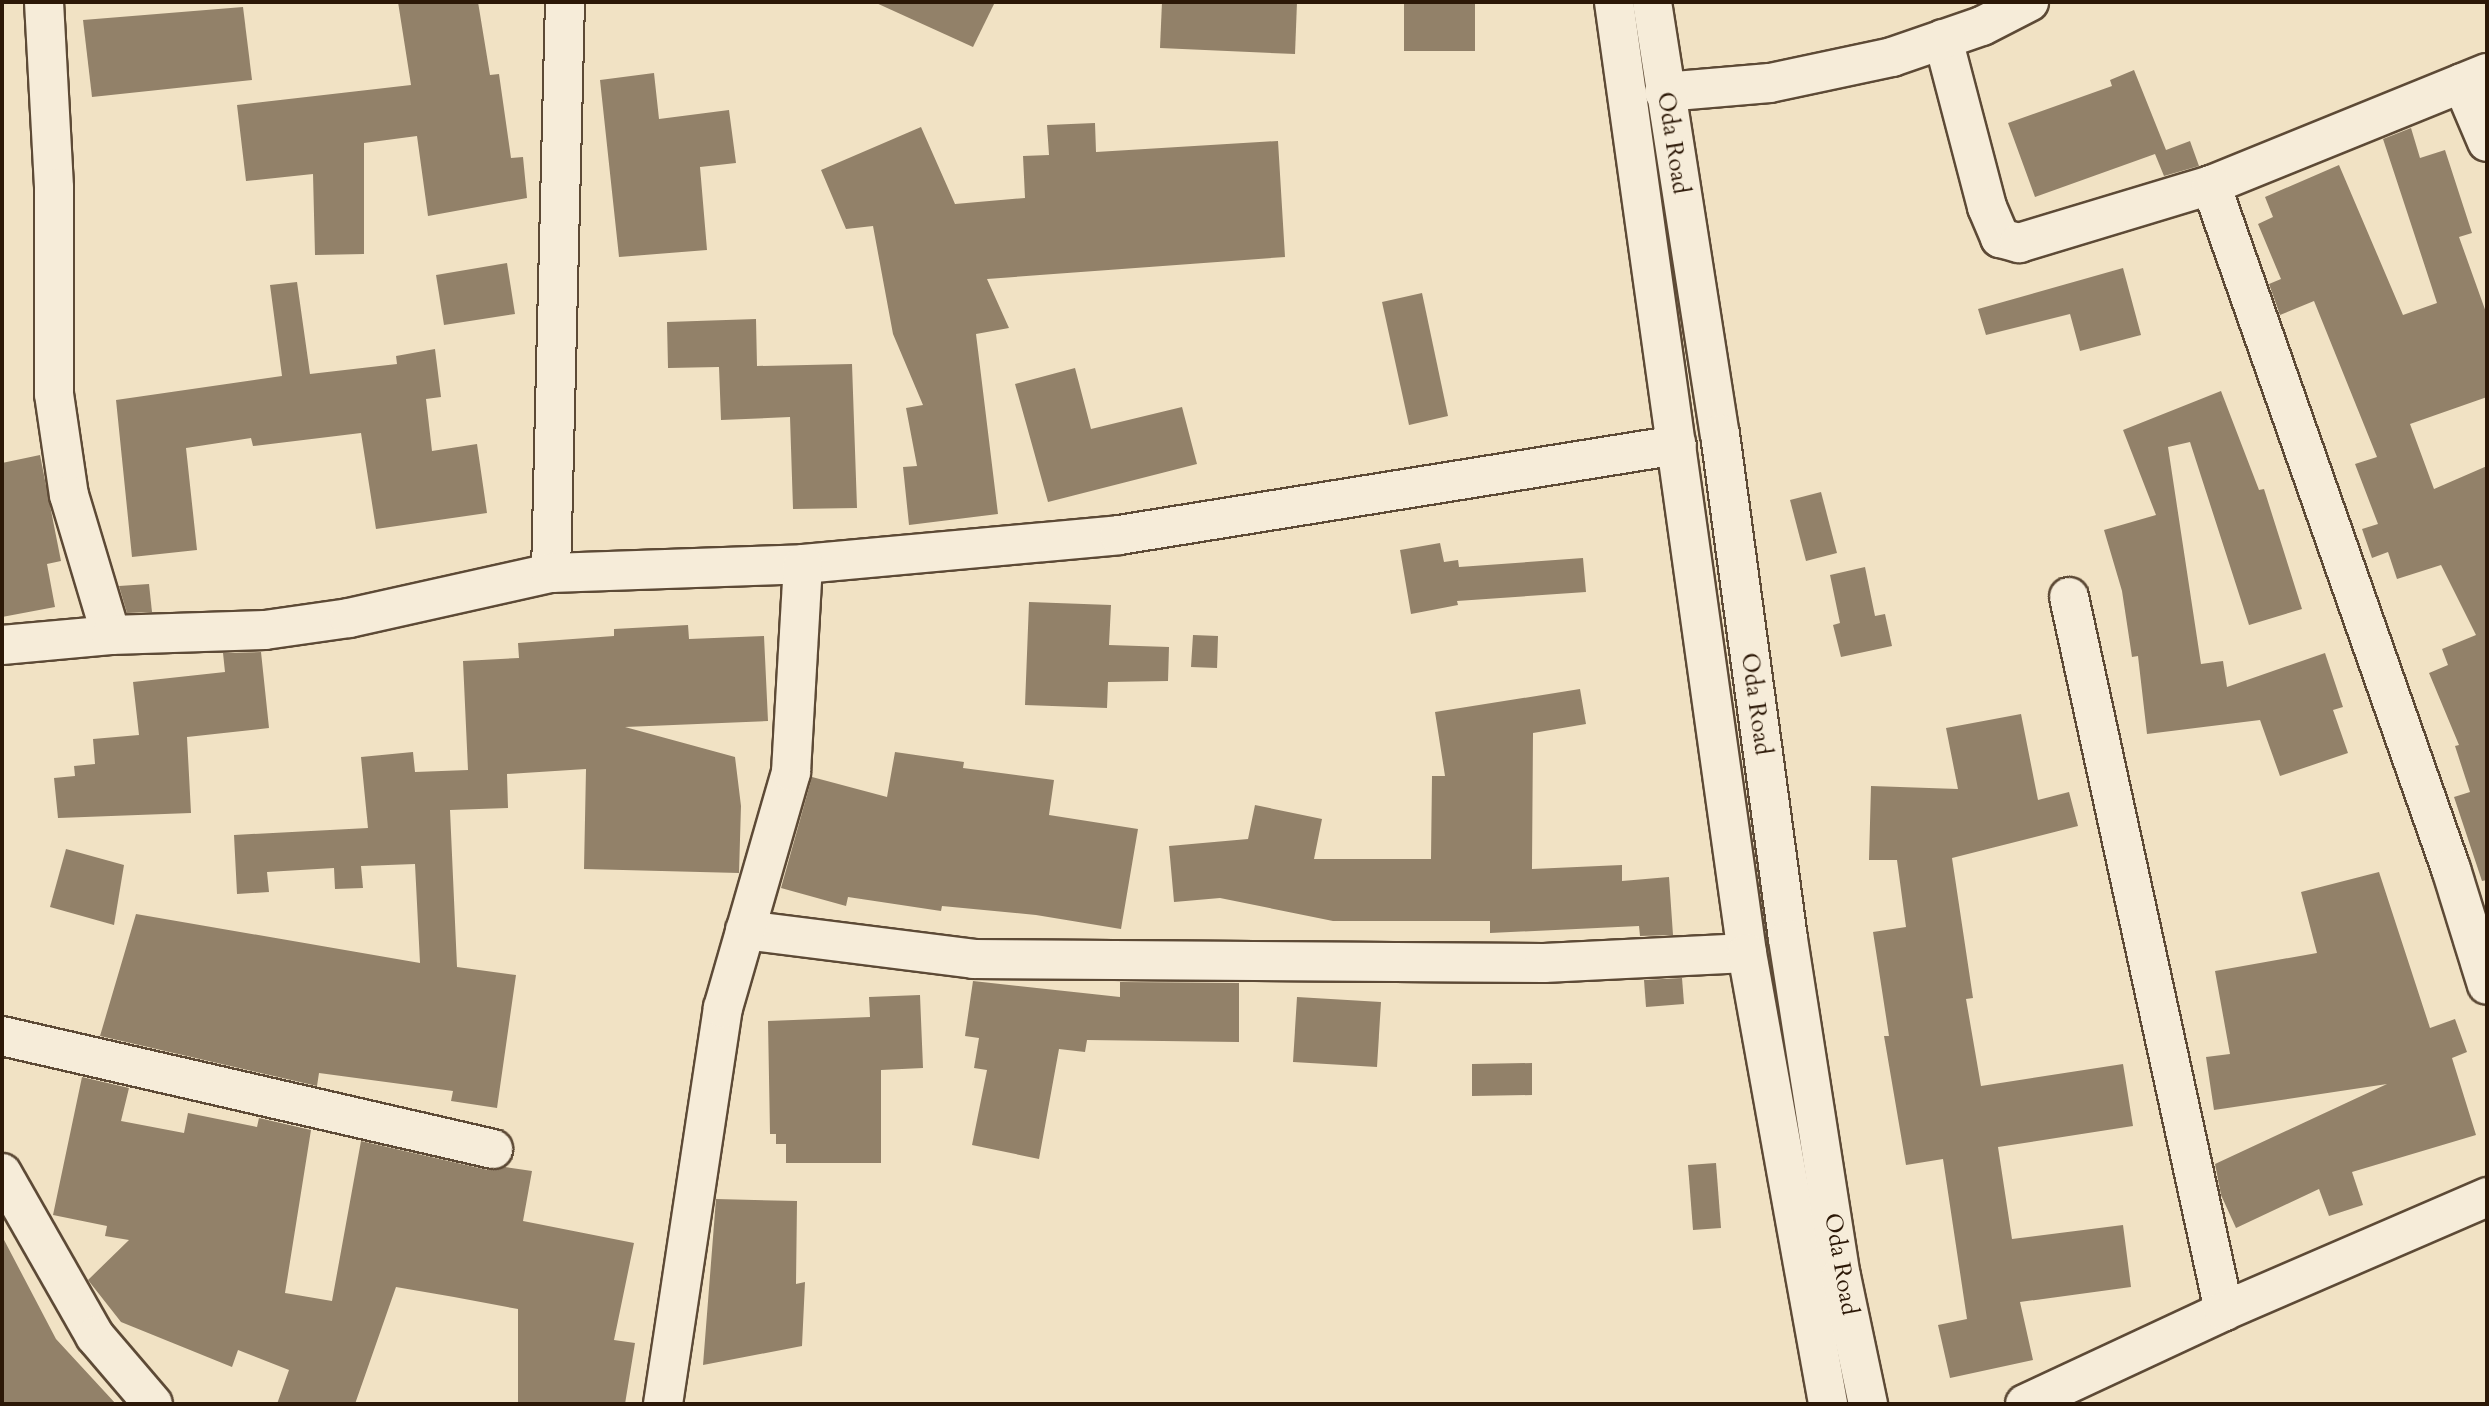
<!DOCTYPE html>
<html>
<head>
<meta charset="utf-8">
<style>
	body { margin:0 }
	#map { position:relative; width:2489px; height:1406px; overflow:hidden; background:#f1e2c4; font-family:Cardo,serif }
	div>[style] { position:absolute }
	.building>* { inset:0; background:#928169 }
	.roads { filter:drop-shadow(2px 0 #5d4a36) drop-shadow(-2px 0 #5d4a36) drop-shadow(0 2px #5d4a36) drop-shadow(0 -2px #5d4a36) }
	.minor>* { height:38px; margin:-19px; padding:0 19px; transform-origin:19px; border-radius:19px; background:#f6ecd9 }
	.tertiary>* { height:38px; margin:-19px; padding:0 19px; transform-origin:19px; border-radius:19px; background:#f6ecd9 }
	span { translate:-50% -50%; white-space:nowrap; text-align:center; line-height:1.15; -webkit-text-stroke:6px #f6ecd9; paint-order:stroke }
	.street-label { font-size:24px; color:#2c1807 }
	.frame { position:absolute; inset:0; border:4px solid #2c1807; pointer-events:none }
</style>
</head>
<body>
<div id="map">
	<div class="building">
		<i style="clip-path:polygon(398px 2px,478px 2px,490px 75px,499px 74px,511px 158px,523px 157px,527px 198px,428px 216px,417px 136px,364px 143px,364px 254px,315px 255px,313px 174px,246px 181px,237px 105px,411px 85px)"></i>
		<i style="clip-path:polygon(874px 2px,995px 2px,973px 47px)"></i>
		<i style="clip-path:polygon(1162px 2px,1297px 2px,1295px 54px,1160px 48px)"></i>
		<i style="clip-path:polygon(1404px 2px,1475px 2px,1475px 51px,1404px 51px)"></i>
		<i style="clip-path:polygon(243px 7px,252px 80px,92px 97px,83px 20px)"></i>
		<i style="clip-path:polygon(2134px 70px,2166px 150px,2190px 141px,2199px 166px,2164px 176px,2155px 154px,2035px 197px,2008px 123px,2112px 86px,2110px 80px)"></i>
		<i style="clip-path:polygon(654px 73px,659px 119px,729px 110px,736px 163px,700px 167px,707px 250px,619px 257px,600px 80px)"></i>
		<i style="clip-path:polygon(1095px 123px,1096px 152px,1278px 141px,1285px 257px,987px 279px,1009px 328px,976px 334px,998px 514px,909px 525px,903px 467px,917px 466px,906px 408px,923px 405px,893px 334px,873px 226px,846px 229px,821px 170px,921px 127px,955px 204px,1025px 198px,1023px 156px,1049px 155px,1047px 125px)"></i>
		<i style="clip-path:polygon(2411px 128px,2420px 158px,2445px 150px,2472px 233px,2459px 237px,2487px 315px,2487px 397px,2410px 424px,2434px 489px,2487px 466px,2487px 880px,2482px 881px,2454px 797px,2470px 792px,2455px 746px,2459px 745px,2429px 673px,2448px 665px,2442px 649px,2476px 635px,2441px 565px,2397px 579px,2388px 552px,2372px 558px,2362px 529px,2378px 524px,2355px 464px,2377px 457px,2314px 301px,2280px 315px,2269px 284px,2281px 279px,2258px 224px,2273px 217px,2265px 197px,2339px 165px,2403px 315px,2437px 303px,2383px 139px)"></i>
		<i style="clip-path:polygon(507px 263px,515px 314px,444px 325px,436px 275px)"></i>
		<i style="clip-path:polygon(2123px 268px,2141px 335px,2080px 351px,2070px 314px,1986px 335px,1978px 309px)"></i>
		<i style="clip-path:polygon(297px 282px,310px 374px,397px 364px,396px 356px,435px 349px,441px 397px,426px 399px,432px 451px,477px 444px,487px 513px,376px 529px,361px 433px,253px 446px,251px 438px,186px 448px,197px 550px,132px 557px,116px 400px,282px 376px,270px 285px)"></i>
		<i style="clip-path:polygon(1422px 293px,1448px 416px,1409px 425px,1382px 302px)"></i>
		<i style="clip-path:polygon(756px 319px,757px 366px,852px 364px,857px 508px,793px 509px,790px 417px,721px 420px,719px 367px,668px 368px,667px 322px)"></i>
		<i style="clip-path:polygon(1075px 368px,1091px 429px,1182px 407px,1197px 464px,1048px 502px,1015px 384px)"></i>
		<i style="clip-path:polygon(2221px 391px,2259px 490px,2264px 489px,2302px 609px,2249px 625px,2190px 442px,2168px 447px,2201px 664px,2223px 661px,2227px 687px,2325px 653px,2343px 707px,2333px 710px,2348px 753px,2280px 776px,2260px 720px,2147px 734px,2138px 656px,2132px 657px,2122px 591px,2104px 530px,2156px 515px,2123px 430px)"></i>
		<i style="clip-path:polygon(40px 455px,61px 561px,47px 564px,55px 607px,2px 617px,2px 463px)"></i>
		<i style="clip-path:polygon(1821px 492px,1837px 553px,1806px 561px,1790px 500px)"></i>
		<i style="clip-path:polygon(1440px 543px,1444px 562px,1458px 560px,1459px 567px,1583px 558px,1586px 592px,1457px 601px,1458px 605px,1411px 614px,1400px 550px)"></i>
		<i style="clip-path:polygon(1865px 567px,1875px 616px,1885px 614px,1892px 646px,1841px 657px,1833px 625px,1840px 623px,1830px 575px)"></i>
		<i style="clip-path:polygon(149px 584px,152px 612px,127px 613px,119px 586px)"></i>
		<i style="clip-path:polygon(1029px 602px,1111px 605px,1109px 645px,1169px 647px,1168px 681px,1108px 682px,1107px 708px,1025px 705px)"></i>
		<i style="clip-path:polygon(688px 625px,689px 639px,764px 636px,768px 721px,625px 727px,735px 757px,741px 806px,739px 873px,584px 869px,586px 769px,507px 774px,508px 808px,450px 810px,457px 967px,516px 975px,497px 1108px,451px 1101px,453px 1091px,319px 1073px,317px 1086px,100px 1036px,136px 914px,420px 963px,415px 864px,361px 866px,363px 888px,335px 889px,334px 868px,267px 872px,269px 892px,237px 894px,234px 835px,368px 828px,361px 757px,413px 752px,415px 772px,468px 770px,463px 661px,519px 658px,518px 643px,614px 636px,614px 629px)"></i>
		<i style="clip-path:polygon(1193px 635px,1218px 636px,1217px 668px,1191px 667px)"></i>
		<i style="clip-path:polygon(261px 652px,269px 728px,187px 737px,191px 813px,58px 818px,54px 778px,75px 776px,74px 766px,95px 764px,93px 739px,139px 735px,133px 682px,225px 672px,223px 653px)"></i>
		<i style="clip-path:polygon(1580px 689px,1586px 724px,1533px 733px,1532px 869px,1622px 865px,1622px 881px,1669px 877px,1673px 935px,1640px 936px,1639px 926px,1490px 933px,1490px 921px,1333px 921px,1220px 898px,1174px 902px,1169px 846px,1248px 839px,1255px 805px,1322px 819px,1314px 859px,1431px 859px,1432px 776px,1445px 776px,1435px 712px)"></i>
		<i style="clip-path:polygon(2021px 714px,2038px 800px,2069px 792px,2078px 826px,1952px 858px,1973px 998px,1966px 999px,1981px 1086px,2123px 1064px,2133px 1126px,1998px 1147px,2012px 1239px,2123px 1225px,2131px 1287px,2020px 1302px,2033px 1360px,1950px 1378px,1938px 1325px,1967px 1319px,1943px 1159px,1906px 1165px,1884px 1036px,1889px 1036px,1873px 932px,1906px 927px,1897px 860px,1869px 860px,1871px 786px,1958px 789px,1946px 728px)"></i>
		<i style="clip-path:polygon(895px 752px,964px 762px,963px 768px,1054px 780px,1049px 815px,1138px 829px,1121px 929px,1036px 915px,942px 906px,941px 911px,848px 897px,846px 906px,781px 888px,812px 777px,887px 797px)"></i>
		<i style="clip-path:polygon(66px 849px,124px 865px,114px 925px,50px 907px)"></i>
		<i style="clip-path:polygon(2379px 872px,2430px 1028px,2455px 1019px,2467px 1052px,2452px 1058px,2476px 1135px,2352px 1172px,2363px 1205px,2329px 1216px,2319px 1189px,2236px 1228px,2221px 1195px,2215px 1164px,2387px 1084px,2214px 1110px,2206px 1057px,2230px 1054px,2215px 971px,2317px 953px,2301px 892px)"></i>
		<i style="clip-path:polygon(1682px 978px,1684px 1004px,1646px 1007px,1644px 980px)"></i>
		<i style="clip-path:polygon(973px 981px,1120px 997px,1120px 982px,1239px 983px,1239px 1042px,1087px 1040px,1085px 1052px,1059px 1049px,1039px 1159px,972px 1145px,987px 1070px,974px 1068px,979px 1038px,965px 1036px)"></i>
		<i style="clip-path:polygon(920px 995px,923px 1068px,881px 1070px,881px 1163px,786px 1163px,786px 1144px,776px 1144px,776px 1134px,770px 1134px,768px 1021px,870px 1017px,869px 997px)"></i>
		<i style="clip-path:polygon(1297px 997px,1381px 1002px,1377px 1067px,1293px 1062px)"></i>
		<i style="clip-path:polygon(1532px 1063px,1532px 1095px,1472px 1096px,1472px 1064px)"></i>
		<i style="clip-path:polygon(82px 1077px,129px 1088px,121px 1121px,184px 1133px,188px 1113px,257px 1127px,259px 1118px,311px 1130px,285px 1293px,332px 1301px,361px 1141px,488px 1170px,505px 1167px,532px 1171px,523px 1221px,634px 1243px,614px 1340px,635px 1343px,625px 1404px,518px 1404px,518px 1309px,454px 1297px,396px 1287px,355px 1404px,277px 1404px,289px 1370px,238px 1350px,232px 1367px,121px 1322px,88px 1280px,129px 1240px,105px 1236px,107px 1226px,53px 1215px)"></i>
		<i style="clip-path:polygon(1716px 1163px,1721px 1228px,1693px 1230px,1688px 1165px)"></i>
		<i style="clip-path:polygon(716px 1199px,797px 1201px,796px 1284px,805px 1282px,802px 1346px,703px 1365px)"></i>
		<i style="clip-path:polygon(2px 1236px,56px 1339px,116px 1404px,2px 1404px)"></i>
	</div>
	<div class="roads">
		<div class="minor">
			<i style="left:44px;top:2px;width:186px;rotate:86.9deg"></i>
			<i style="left:54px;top:188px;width:206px;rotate:90deg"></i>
			<i style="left:54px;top:394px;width:102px;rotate:81.6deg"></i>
			<i style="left:69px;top:495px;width:146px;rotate:73.3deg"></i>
			<i style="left:1943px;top:39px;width:174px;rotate:75.3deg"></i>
			<i style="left:1987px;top:207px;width:34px;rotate:67deg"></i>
			<i style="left:2000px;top:238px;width:20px;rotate:15deg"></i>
			<i style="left:2019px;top:243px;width:201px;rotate:-16.8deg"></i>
			<i style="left:2211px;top:185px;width:298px;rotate:-22.1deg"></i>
			<i style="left:2462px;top:83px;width:64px;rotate:67deg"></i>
			<i style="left:1664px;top:92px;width:106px;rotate:-4.9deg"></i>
			<i style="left:1770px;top:83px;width:125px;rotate:-12deg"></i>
			<i style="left:1892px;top:57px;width:95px;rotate:-19deg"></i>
			<i style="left:1982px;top:26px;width:53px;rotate:-27.1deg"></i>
			<i style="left:2211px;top:185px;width:725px;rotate:70.67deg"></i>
			<i style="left:2451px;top:869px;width:121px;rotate:72.8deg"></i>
			<i style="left:551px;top:573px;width:571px;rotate:-88.6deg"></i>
			<i style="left:2069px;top:597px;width:731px;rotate:77.75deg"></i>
			<i style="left:2px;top:645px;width:109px;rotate:-5.2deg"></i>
			<i style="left:111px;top:635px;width:154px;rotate:-1.9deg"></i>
			<i style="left:265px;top:630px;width:85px;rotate:-8.1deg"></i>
			<i style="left:349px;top:618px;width:207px;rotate:-12.6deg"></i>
			<i style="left:551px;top:573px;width:252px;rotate:-2deg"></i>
			<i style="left:803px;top:564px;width:317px;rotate:-5.2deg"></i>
			<i style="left:1119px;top:535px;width:565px;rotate:-9.16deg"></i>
			<i style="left:745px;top:930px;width:230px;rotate:7.2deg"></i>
			<i style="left:973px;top:959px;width:571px;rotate:0.4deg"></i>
			<i style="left:1544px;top:963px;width:203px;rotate:-2.8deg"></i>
			<i style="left:2px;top:1036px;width:504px;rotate:12.96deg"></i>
			<i style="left:2px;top:1173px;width:188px;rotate:60.3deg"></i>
			<i style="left:95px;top:1336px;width:89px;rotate:49.5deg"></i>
			<i style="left:663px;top:1404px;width:401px;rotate:-81.4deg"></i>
			<i style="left:723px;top:1008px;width:246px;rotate:-73.9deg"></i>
			<i style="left:791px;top:772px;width:208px;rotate:-86.7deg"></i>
			<i style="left:2025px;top:1404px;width:220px;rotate:-25deg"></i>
			<i style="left:2224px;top:1311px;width:287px;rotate:-23.4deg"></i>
		</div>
		<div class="tertiary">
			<i style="left:1614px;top:2px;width:960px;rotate:82.04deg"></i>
			<i style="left:1747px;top:953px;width:458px;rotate:79.8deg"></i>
			<i style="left:1652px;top:2px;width:437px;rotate:81.1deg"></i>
			<i style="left:1720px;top:434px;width:510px;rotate:82.33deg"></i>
			<i style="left:1788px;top:939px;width:341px;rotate:81.1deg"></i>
			<i style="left:1841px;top:1276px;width:131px;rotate:78.1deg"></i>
		</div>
	</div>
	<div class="street-label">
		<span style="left:1673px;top:143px;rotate:81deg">Oda Road</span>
		<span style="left:1756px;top:704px;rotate:82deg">Oda Road</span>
		<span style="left:1841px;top:1264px;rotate:80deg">Oda Road</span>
	</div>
	<div class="frame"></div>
</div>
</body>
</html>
